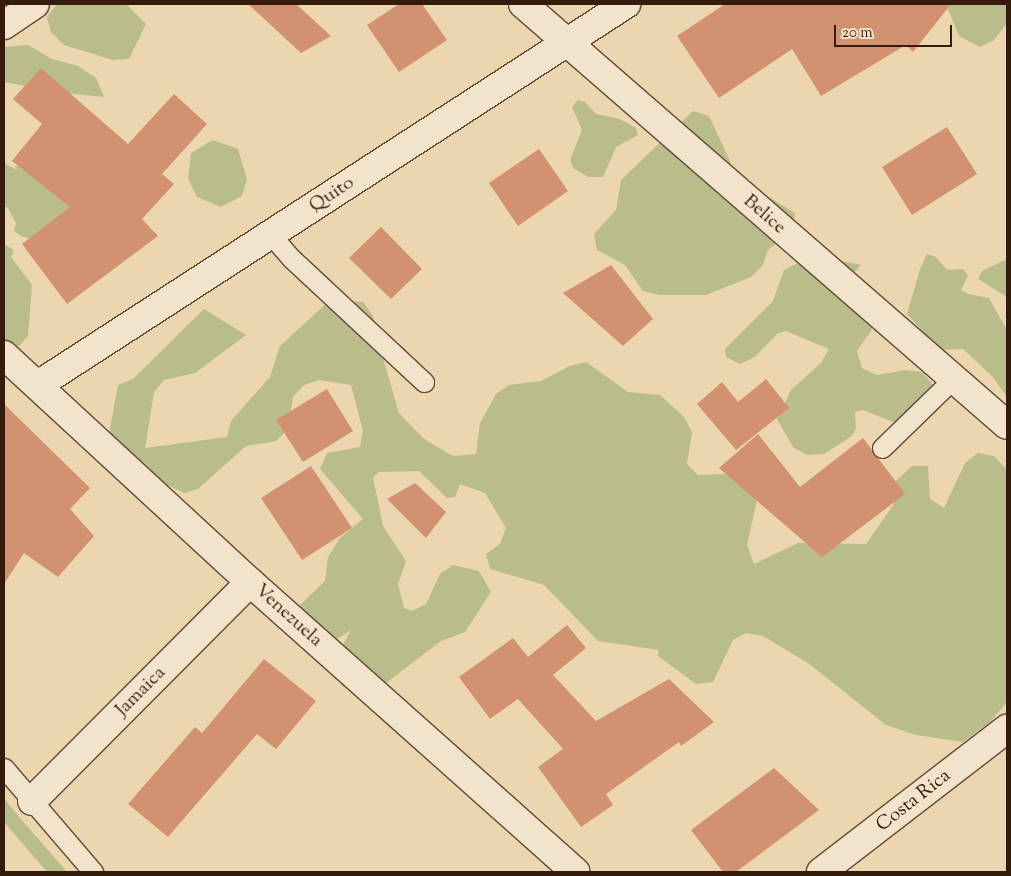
<!DOCTYPE html>
<html>
<head>
<meta charset="utf-8">
<style>
	body { margin:0 }
	#map { position:relative; width:1011px; height:876px; overflow:hidden; background:#ebd6b0; font-family:"Sorts Mill Goudy",serif }
	div>[style] { position:absolute }
	.green>* { inset:0; background:#b8bd8b }
	.building>* { inset:0; background:#d29272 }
	.roads { filter:drop-shadow(1px 0 #624a34) drop-shadow(-1px 0 #624a34) drop-shadow(0 1px #624a34) drop-shadow(0 -1px #624a34) }
	.lane>* { height:19px; margin:-9.5px; padding:0 9.5px; transform-origin:9.5px; border-radius:9.5px; background:#f2e4cc }
	.street>* { height:28px; margin:-14px; padding:0 14px; transform-origin:14px; border-radius:14px; background:#f2e4cc }
	span { translate:-50% -50%; white-space:nowrap; text-align:center; line-height:1.15; -webkit-text-stroke:4.5px #f2e4cc; paint-order:stroke }
	.street-label { font-size:19px; color:#351b0b }
	.frame { position:absolute; inset:0; border:5px solid #351b0b; pointer-events:none }
	.scale { position:absolute; left:834px; top:25px; width:118px; height:22px; box-sizing:border-box; border:2px solid #351b0b; border-top:0; padding-left:6px; font-size:15px; line-height:18px; white-space:nowrap; color:#351b0b; -webkit-text-stroke:4px #f2e4cc; paint-order:stroke }
</style>
</head>
<body>
<div id="map">
	<div class="green">
		<i style="clip-path:polygon(57px 4px,126px 4px,146px 24px,129px 59px,113px 60px,64px 45px,51px 32px,47px 17px)"></i>
		<i style="clip-path:polygon(946px 4px,1007px 4px,1007px 23px,994px 40px,980px 47px,959px 36px)"></i>
		<i style="clip-path:polygon(28px 45px,52px 59px,78px 66px,96px 78px,104px 97px,55px 92px,4px 82px,4px 47px)"></i>
		<i style="clip-path:polygon(578px 100px,585px 102px,596px 114px,620px 119px,636px 128px,638px 135px,616px 147px,603px 177px,588px 177px,573px 168px,570px 160px,582px 130px,572px 107px)"></i>
		<i style="clip-path:polygon(693px 111px,709px 116px,731px 163px,727px 164px,751px 186px,795px 213px,793px 230px,768px 250px,763px 265px,751px 277px,706px 295px,659px 295px,643px 291px,625px 265px,597px 250px,594px 234px,616px 210px,621px 180px)"></i>
		<i style="clip-path:polygon(213px 140px,238px 149px,247px 179px,242px 196px,221px 207px,197px 197px,188px 178px,191px 153px)"></i>
		<i style="clip-path:polygon(4px 163px,17px 170px,15px 166px,25px 167px,86px 198px,34px 240px,21px 236px,14px 231px,16px 223px,8px 208px,4px 206px)"></i>
		<i style="clip-path:polygon(4px 244px,14px 250px,11px 257px,32px 285px,28px 336px,17px 348px,4px 339px)"></i>
		<i style="clip-path:polygon(927px 254px,936px 257px,947px 270px,963px 269px,968px 276px,961px 290px,968px 294px,989px 298px,1007px 330px,1007px 397px,993px 377px,963px 349px,939px 350px,907px 314px,920px 269px)"></i>
		<i style="clip-path:polygon(813px 255px,861px 265px,851px 276px,879px 306px,871px 331px,857px 351px,862px 368px,877px 375px,905px 370px,922px 372px,933px 385px,934px 403px,901px 425px,863px 410px,855px 412px,856px 428px,852px 436px,824px 454px,807px 455px,793px 447px,777px 419px,791px 390px,821px 363px,829px 349px,786px 331px,778px 333px,755px 357px,740px 364px,726px 357px,725px 349px,773px 301px,784px 270px)"></i>
		<i style="clip-path:polygon(1007px 259px,1007px 297px,978px 279px,982px 271px)"></i>
		<i style="clip-path:polygon(330px 300px,363px 302px,373px 316px,375px 331px,399px 413px,424px 439px,453px 456px,476px 454px,480px 423px,496px 394px,509px 385px,541px 381px,570px 366px,586px 362px,628px 392px,660px 395px,684px 417px,692px 432px,687px 464px,698px 475px,747px 473px,761px 482px,747px 545px,754px 564px,798px 543px,866px 544px,894px 504px,888px 488px,912px 466px,928px 466px,930px 499px,944px 508px,965px 463px,978px 453px,994px 456px,1007px 470px,1007px 702px,990px 722px,963px 742px,916px 735px,886px 725px,808px 663px,763px 636px,746px 633px,733px 640px,713px 682px,696px 684px,658px 656px,659px 650px,598px 641px,544px 585px,490px 569px,486px 554px,500px 544px,506px 528px,485px 493px,460px 484px,455px 497px,447px 498px,419px 471px,379px 472px,373px 477px,383px 526px,406px 561px,398px 584px,404px 608px,412px 611px,426px 604px,440px 574px,453px 565px,479px 571px,491px 592px,465px 632px,441px 641px,373px 693px,358px 692px,342px 686px,336px 671px,337px 656px,351px 630px,318px 651px,295px 610px,325px 581px,328px 557px,340px 538px,363px 519px,320px 469px,327px 453px,360px 447px,363px 431px,351px 385px,319px 380px,304px 385px,293px 397px,288px 429px,276px 441px,246px 446px,198px 489px,184px 493px,153px 478px,146px 464px,119px 447px,109px 434px,118px 385px,133px 379px,204px 309px,246px 335px,195px 373px,164px 380px,154px 392px,145px 448px,227px 437px,231px 421px,270px 377px,280px 346px)"></i>
		<i style="clip-path:polygon(4px 798px,14px 811px,67px 872px,47px 872px,4px 822px)"></i>
	</div>
	<div class="building">
		<i style="clip-path:polygon(248px 4px,296px 4px,331px 36px,301px 53px)"></i>
		<i style="clip-path:polygon(399px 4px,422px 4px,447px 40px,399px 72px,367px 25px)"></i>
		<i style="clip-path:polygon(725px 4px,951px 4px,913px 52px,906px 45px,821px 96px,792px 49px,719px 98px,677px 36px)"></i>
		<i style="clip-path:polygon(41px 68px,128px 144px,174px 94px,207px 124px,162px 174px,174px 184px,142px 219px,158px 236px,67px 304px,22px 244px,70px 207px,12px 161px,42px 124px,13px 99px)"></i>
		<i style="clip-path:polygon(947px 127px,977px 174px,912px 215px,882px 167px)"></i>
		<i style="clip-path:polygon(539px 149px,568px 191px,518px 226px,489px 183px)"></i>
		<i style="clip-path:polygon(381px 227px,422px 269px,391px 299px,349px 258px)"></i>
		<i style="clip-path:polygon(611px 265px,653px 319px,623px 346px,563px 293px)"></i>
		<i style="clip-path:polygon(766px 379px,789px 408px,736px 450px,697px 404px,722px 382px,738px 402px)"></i>
		<i style="clip-path:polygon(327px 389px,353px 431px,303px 462px,276px 420px)"></i>
		<i style="clip-path:polygon(4px 404px,90px 488px,70px 509px,94px 536px,58px 577px,24px 553px,4px 584px)"></i>
		<i style="clip-path:polygon(758px 434px,800px 487px,863px 438px,905px 494px,822px 557px,719px 468px)"></i>
		<i style="clip-path:polygon(311px 466px,352px 528px,302px 560px,261px 498px)"></i>
		<i style="clip-path:polygon(415px 483px,446px 512px,426px 538px,387px 499px)"></i>
		<i style="clip-path:polygon(567px 625px,586px 648px,553px 675px,596px 721px,669px 679px,714px 722px,681px 746px,679px 742px,606px 794px,613px 805px,581px 827px,538px 767px,563px 749px,518px 699px,490px 719px,459px 677px,513px 638px,528px 657px)"></i>
		<i style="clip-path:polygon(264px 659px,316px 701px,276px 749px,257px 734px,168px 837px,128px 804px,195px 727px,202px 733px)"></i>
		<i style="clip-path:polygon(774px 768px,819px 810px,736px 872px,723px 872px,691px 830px)"></i>
	</div>
	<div class="roads">
		<div class="lane">
			<i style="left:271px;top:235px;width:30px;rotate:49deg"></i>
			<i style="left:291px;top:258px;width:182px;rotate:43deg"></i>
			<i style="left:882px;top:448px;width:99px;rotate:-44.2deg"></i>
			<i style="left:4px;top:768px;width:137px;rotate:49.4deg"></i>
		</div>
		<div class="street">
			<i style="left:523px;top:4px;width:641px;rotate:41.02deg"></i>
			<i style="left:4px;top:25px;width:37px;rotate:-34deg"></i>
			<i style="left:4px;top:355px;width:335px;rotate:42.7deg"></i>
			<i style="left:250px;top:582px;width:436px;rotate:41.7deg"></i>
			<i style="left:38px;top:385px;width:701px;rotate:-32.94deg"></i>
			<i style="left:32px;top:801px;width:309px;rotate:-45.1deg"></i>
			<i style="left:821px;top:872px;width:235px;rotate:-37.6deg"></i>
		</div>
	</div>
	<div class="street-label">
		<span style="left:332px;top:195px;rotate:-33deg">Quito</span>
		<span style="left:764px;top:215px;rotate:41deg">Belice</span>
		<span style="left:288px;top:616px;rotate:42deg">Venezuela</span>
		<span style="left:141px;top:692px;rotate:-45deg">Jamaica</span>
		<span style="left:914px;top:801px;rotate:-38deg">Costa Rica</span>
	</div>
	<div class="frame"></div>
	<div class="scale">20 m</div>
</div>
</body>
</html>
